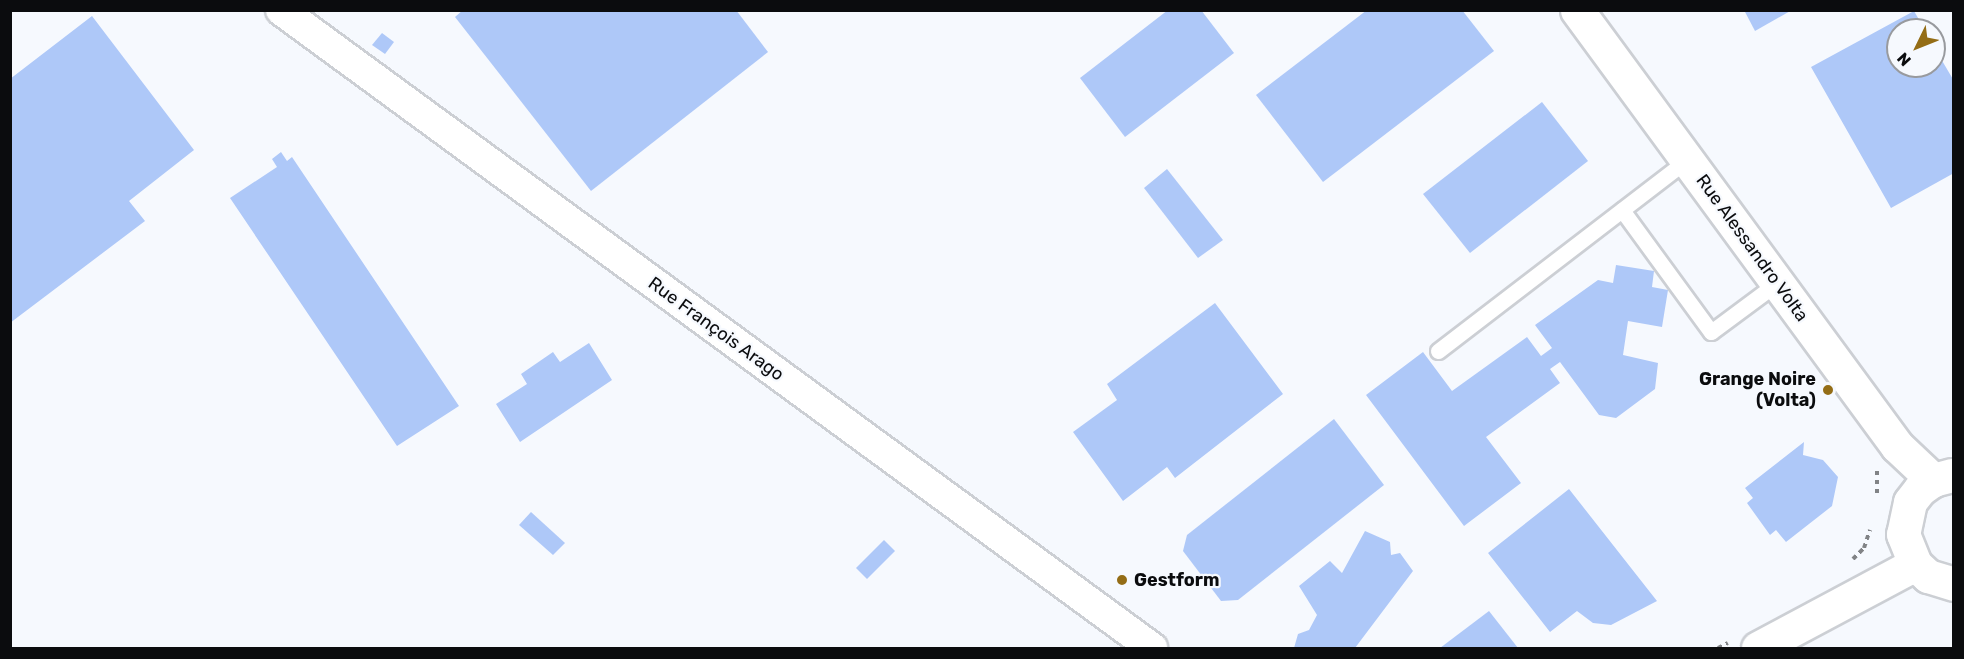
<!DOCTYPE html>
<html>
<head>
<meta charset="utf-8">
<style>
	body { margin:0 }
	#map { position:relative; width:1964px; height:659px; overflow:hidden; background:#f6f9fe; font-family:Rubik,sans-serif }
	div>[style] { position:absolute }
	.building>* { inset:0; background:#aec8f8 }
	.path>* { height:4px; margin-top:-2px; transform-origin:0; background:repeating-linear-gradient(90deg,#818386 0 4.5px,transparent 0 9px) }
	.roads { filter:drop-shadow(2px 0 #cccfd4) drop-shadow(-2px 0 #cccfd4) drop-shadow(0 2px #cccfd4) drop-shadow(0 -2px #cccfd4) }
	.service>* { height:15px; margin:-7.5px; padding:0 7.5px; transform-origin:7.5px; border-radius:7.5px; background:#fff }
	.minor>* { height:30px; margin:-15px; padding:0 15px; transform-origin:15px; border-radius:15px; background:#fff }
	.tertiary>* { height:33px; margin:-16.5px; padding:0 16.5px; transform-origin:16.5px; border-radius:16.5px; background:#fff }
	.dots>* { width:16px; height:16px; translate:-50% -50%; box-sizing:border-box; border:3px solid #f6f9fe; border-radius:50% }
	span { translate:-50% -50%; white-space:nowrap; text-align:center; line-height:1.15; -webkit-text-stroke:4.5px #f6f9fe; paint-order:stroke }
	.street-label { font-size:18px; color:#0b0c0e }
	.poi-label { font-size:18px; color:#0b0c0e; font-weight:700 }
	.right { translate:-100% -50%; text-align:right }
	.left { translate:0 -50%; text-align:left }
	.frame { position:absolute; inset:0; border:12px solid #0b0c0e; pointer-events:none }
	.north { position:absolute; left:1886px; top:18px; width:60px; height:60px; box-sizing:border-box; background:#f6f9fe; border:2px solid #989a9e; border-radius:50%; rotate:227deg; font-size:16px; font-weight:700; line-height:24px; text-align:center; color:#0b0c0e }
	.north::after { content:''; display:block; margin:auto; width:21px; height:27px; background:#946d16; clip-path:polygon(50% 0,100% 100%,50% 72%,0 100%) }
</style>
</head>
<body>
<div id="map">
	<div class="building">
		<i style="clip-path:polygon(463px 10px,736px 10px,768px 52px,591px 191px,455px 17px)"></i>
		<i style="clip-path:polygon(1168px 10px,1201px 10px,1234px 53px,1125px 137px,1080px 78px)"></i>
		<i style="clip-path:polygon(1367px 10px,1462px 10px,1494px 51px,1323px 182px,1256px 95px)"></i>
		<i style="clip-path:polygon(1744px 10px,1792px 10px,1755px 31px)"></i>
		<i style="clip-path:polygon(1914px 11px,1925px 30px,1898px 30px,1898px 66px,1934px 66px,1934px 47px,1954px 81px,1954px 173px,1891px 208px,1811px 67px)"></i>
		<i style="clip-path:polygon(92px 16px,194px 150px,129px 201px,145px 221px,10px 323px,10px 79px)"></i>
		<i style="clip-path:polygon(382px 33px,394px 42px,385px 54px,372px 45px)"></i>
		<i style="clip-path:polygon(1542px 102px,1588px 161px,1470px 253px,1423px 194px)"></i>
		<i style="clip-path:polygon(281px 152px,287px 161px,292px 157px,459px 406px,397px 446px,230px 198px,277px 167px,272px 159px)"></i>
		<i style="clip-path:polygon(1167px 169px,1223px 240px,1198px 258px,1144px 188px)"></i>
		<i style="clip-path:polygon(1616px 265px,1654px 271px,1652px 287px,1668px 290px,1662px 327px,1628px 321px,1623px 355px,1658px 363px,1655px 389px,1616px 418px,1599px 415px,1560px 362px,1550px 369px,1560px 383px,1486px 437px,1521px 483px,1464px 526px,1366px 395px,1423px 352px,1452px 391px,1527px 337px,1541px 356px,1552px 348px,1535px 325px,1598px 280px,1613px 283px)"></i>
		<i style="clip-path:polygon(1215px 303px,1283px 394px,1175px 478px,1167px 467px,1123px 501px,1073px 432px,1117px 400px,1107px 384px)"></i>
		<i style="clip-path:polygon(589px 343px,612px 380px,520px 442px,496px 404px,527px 384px,521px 374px,553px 352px,560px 362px)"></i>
		<i style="clip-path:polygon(1334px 419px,1384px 485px,1238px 600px,1221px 601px,1183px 551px,1187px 535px)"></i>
		<i style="clip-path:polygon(1804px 442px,1803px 455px,1823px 460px,1838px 477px,1832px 506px,1786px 542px,1776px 530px,1770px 535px,1747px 503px,1753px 498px,1745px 488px)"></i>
		<i style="clip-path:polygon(1569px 489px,1657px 601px,1611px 625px,1593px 623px,1577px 611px,1550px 632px,1488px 553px)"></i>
		<i style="clip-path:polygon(531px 512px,565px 543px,553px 555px,519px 525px)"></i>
		<i style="clip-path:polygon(1365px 531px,1390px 542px,1391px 555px,1400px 553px,1413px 571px,1355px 648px,1294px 648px,1298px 634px,1309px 630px,1317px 615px,1299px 586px,1330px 561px,1342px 573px)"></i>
		<i style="clip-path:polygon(884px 540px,895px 551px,867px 579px,856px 568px)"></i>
		<i style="clip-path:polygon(1489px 611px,1518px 648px,1440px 648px)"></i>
	</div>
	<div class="path">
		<i style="left:1877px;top:471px;width:23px;rotate:90deg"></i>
		<i style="left:1853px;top:559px;width:16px;rotate:-45deg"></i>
		<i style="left:1864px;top:548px;width:19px;rotate:-72deg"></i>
		<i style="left:1718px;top:648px;width:11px;rotate:-27deg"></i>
	</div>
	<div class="roads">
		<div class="service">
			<i style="left:1622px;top:210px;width:151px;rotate:53.9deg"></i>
			<i style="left:1711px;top:332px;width:82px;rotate:-36.6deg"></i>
			<i style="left:1438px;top:351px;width:314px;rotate:-37.5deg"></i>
		</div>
		<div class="minor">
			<i style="left:281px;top:10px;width:1080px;rotate:36.22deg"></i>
		</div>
		<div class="tertiary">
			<i style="left:1577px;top:10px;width:541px;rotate:53.72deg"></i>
			<i style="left:1897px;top:446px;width:50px;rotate:43.4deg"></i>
			<i style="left:1952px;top:475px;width:20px;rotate:165deg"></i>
			<i style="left:1933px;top:480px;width:16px;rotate:145deg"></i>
			<i style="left:1920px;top:489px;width:16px;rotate:128deg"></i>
			<i style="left:1910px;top:502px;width:33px;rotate:102deg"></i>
			<i style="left:1903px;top:534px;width:32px;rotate:68deg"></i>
			<i style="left:1915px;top:564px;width:18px;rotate:43deg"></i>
			<i style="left:1928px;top:576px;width:27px;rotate:17deg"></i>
			<i style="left:1758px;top:648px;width:178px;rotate:-28.1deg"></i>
		</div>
	</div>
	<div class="dots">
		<i style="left:1828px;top:390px;background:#946d16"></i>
		<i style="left:1122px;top:580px;background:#946d16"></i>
	</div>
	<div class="street-label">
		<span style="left:1752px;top:248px;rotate:54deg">Rue Alessandro Volta</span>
		<span style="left:716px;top:329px;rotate:36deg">Rue François Arago</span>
	</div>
	<div class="poi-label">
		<span class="right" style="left:1816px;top:390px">Grange Noire<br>(Volta)</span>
		<span class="left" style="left:1134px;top:580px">Gestform</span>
	</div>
	<div class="frame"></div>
	<div class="north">N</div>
</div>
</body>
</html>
